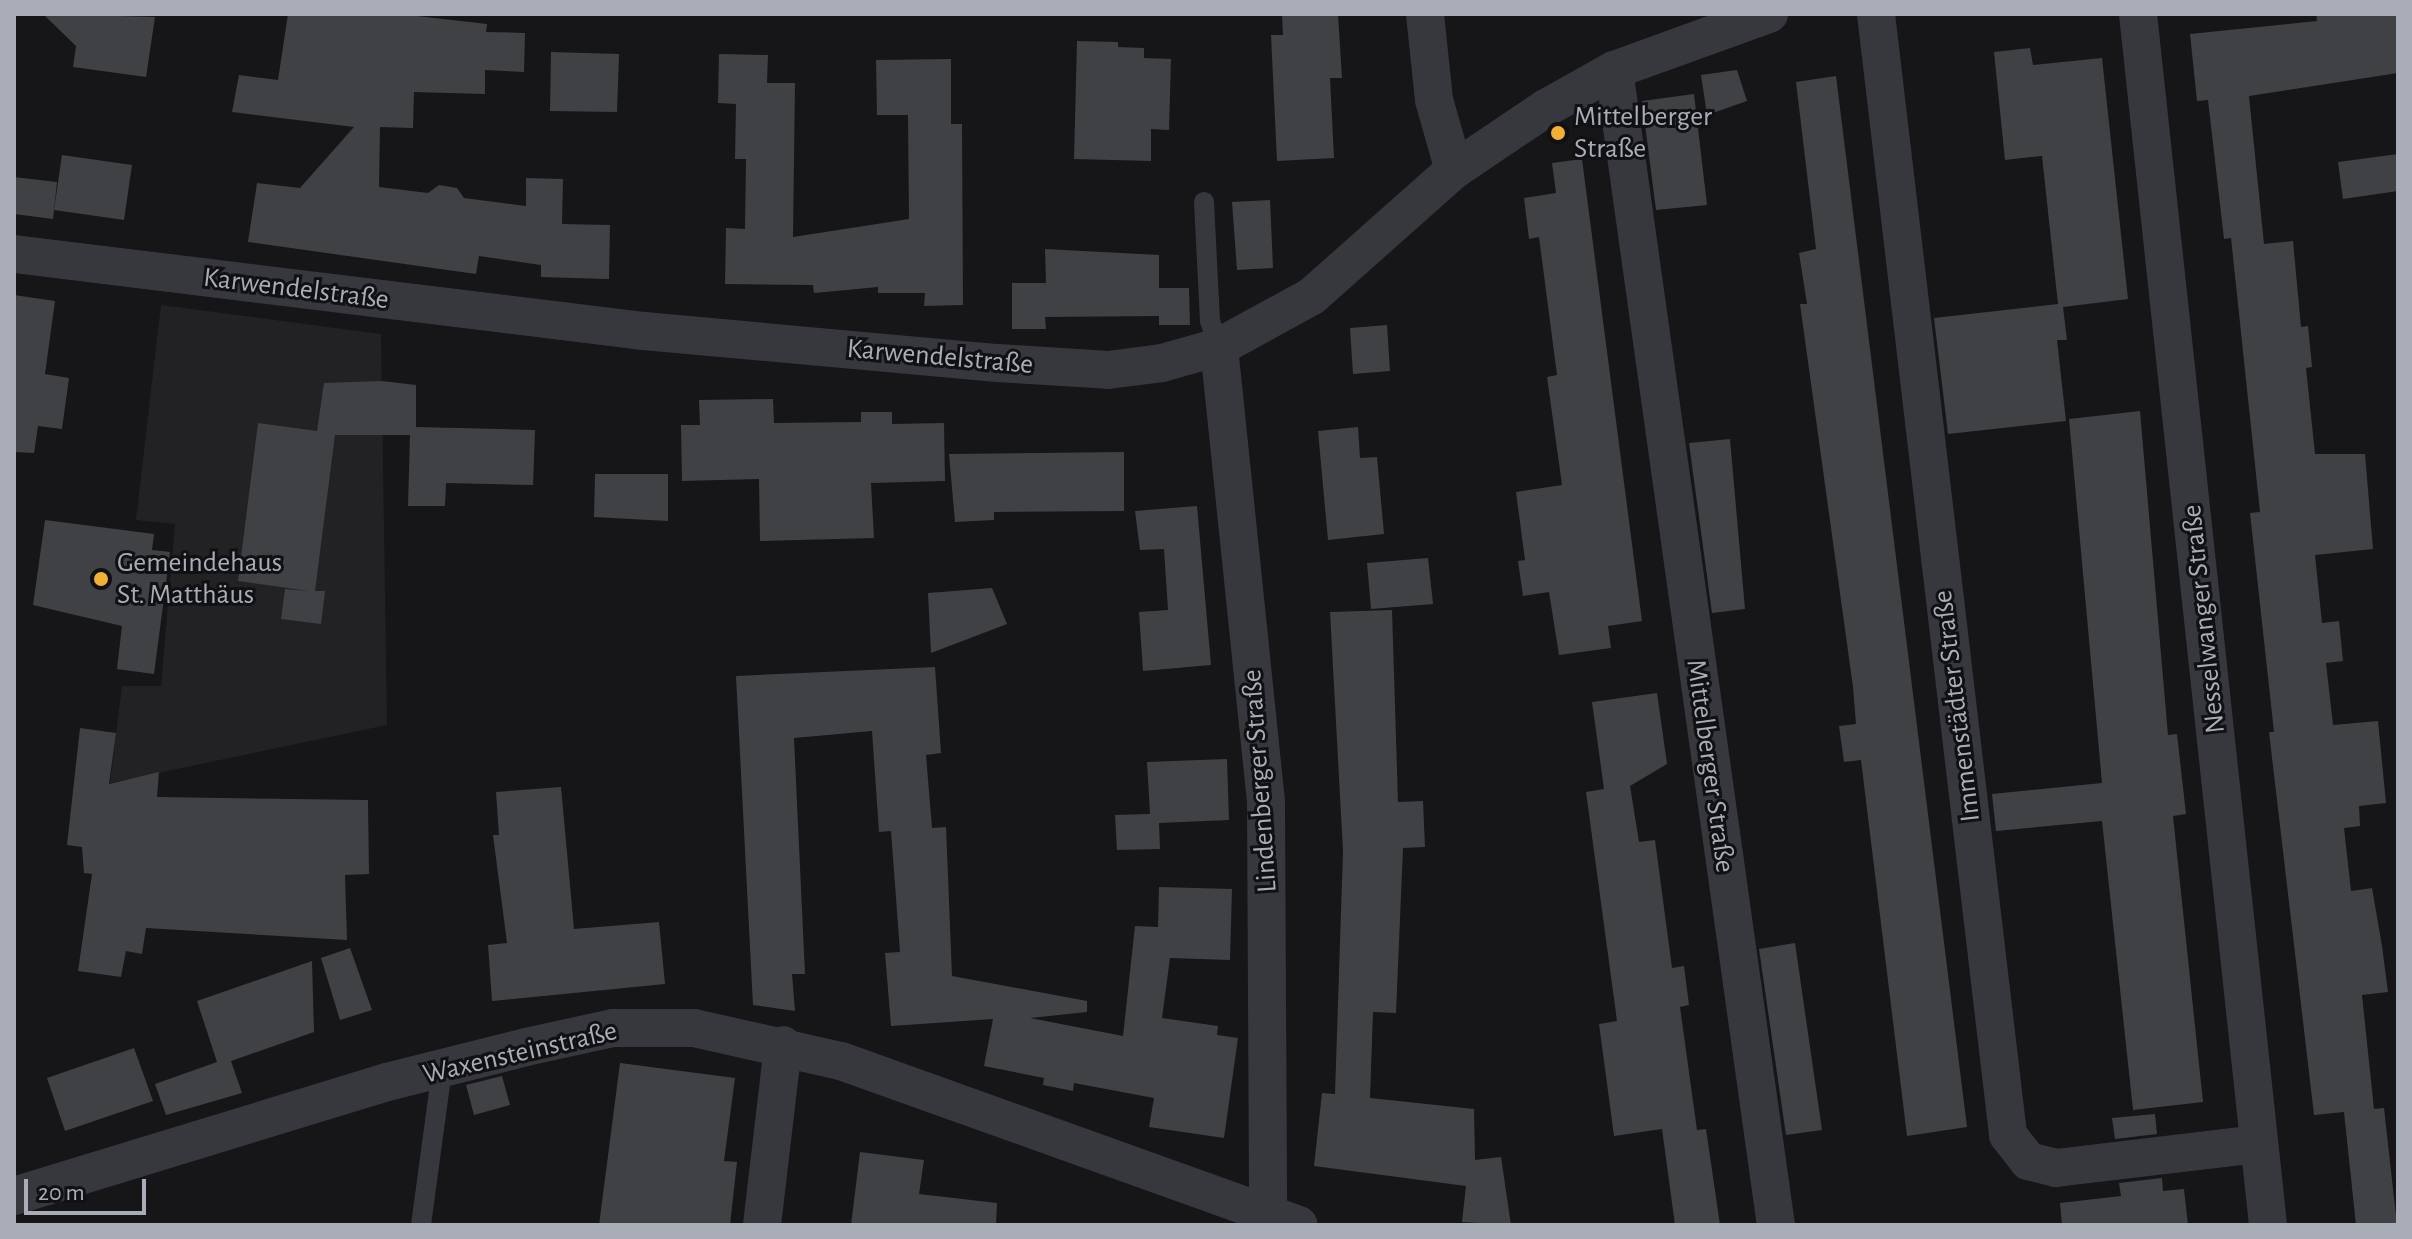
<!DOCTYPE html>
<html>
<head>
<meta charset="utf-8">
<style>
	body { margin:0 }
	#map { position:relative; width:2412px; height:1239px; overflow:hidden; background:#161618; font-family:"Alegreya Sans",sans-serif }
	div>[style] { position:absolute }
	.built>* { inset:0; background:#222225 }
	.building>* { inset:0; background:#404145 }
	.service>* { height:20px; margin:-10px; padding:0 10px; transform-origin:10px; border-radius:10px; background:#37383d }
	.minor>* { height:38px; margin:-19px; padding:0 19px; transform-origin:19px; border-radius:19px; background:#37383d }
	.dots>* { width:22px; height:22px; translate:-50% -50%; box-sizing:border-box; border:4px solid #111113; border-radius:50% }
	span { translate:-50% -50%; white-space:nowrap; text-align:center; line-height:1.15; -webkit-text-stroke:6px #111113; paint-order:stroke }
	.poi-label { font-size:28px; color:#a8adb8 }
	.left { translate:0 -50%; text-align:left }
	.street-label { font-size:28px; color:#a8adb8 }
	.frame { position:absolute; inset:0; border:16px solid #a8adb8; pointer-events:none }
	.scale { position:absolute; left:24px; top:1179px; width:122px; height:36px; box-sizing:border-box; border:4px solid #a8adb8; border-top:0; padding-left:10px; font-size:24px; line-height:28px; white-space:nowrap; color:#a8adb8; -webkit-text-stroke:6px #111113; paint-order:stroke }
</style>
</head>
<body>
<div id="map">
	<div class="built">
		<i style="clip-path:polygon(161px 305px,381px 334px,387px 725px,110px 783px,122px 686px,161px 686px,175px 524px,136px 520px)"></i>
	</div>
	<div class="building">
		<i style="clip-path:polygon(43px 14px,155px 17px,146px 77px,73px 67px,76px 46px)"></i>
		<i style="clip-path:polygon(288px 14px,417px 16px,487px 24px,486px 32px,525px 33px,524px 72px,485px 70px,485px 94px,414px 92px,413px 128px,380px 127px,379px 187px,428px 193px,439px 185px,457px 188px,464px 198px,526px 206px,526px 178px,563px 179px,562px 224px,610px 225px,609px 279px,541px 277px,541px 265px,479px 256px,476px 274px,248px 242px,257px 183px,300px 188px,354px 127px,232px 112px,239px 75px,278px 80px)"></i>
		<i style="clip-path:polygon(1282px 14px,1338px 14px,1342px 78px,1330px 78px,1334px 158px,1277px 161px,1271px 35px,1283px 35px)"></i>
		<i style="clip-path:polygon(2316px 14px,2398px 14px,2398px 73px,2249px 96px,2264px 244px,2293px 241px,2301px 327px,2308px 326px,2310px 346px,2312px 367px,2306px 368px,2315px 454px,2365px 454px,2373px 549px,2315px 555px,2322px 623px,2339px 621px,2343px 661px,2326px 663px,2333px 725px,2378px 721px,2386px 803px,2359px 806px,2360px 826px,2344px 828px,2351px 891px,2372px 888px,2382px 946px,2388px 992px,2362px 995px,2374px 1109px,2384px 1108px,2397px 1225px,2356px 1225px,2344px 1112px,2314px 1115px,2269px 732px,2274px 732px,2250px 513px,2260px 512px,2231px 238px,2224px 239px,2208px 100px,2197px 101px,2190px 34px,2317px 21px)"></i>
		<i style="clip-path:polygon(1077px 41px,1118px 42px,1118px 47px,1144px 48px,1144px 58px,1171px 59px,1169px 130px,1151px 129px,1151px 161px,1074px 159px)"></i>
		<i style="clip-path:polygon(2030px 48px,2033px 65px,2102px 58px,2128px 299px,2063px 307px,2067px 340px,2057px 340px,2066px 421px,1948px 434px,1934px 318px,2058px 304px,2042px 156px,2005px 160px,1994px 52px)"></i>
		<i style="clip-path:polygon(551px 52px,619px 54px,617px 112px,550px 111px)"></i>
		<i style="clip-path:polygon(719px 54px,768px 55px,767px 83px,795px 83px,793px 237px,909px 219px,908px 115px,877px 115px,876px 60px,951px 59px,951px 124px,962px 124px,963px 305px,924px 306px,925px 293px,878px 293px,878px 287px,814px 293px,813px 285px,725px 284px,726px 228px,745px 229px,746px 159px,735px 159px,736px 104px,718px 103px)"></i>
		<i style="clip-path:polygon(1737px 70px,1747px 101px,1707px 115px,1701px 75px)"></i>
		<i style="clip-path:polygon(1836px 76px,1967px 1127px,1907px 1136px,1861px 760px,1844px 762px,1839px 726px,1856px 724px,1853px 687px,1800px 304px,1807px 304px,1799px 253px,1816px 249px,1796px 82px)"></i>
		<i style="clip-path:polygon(1694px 94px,1707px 205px,1656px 210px,1642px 101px)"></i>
		<i style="clip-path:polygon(2398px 154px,2398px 191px,2343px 199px,2338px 162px)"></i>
		<i style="clip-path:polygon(62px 155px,132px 165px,124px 220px,54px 210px)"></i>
		<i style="clip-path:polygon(1582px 159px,1642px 621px,1608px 626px,1611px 648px,1559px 655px,1549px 592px,1523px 596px,1518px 561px,1525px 560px,1516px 492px,1562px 485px,1547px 377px,1557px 375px,1539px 237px,1529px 239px,1524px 198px,1556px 193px,1552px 163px)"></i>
		<i style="clip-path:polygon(14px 177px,57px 182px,53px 219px,14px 214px)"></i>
		<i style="clip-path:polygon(1270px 200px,1273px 268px,1237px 270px,1232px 202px)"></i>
		<i style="clip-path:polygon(1045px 249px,1159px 255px,1159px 288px,1189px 288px,1190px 325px,1159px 325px,1159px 307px,1159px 316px,1045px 317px,1046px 329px,1012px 329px,1012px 283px,1046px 283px)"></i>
		<i style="clip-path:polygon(14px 295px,55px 301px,45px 374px,69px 378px,62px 429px,38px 426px,34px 453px,14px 452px)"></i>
		<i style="clip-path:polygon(1387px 325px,1390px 371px,1353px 374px,1350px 328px)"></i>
		<i style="clip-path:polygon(382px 381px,416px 385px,416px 427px,535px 430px,533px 485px,446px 483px,445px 506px,408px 506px,410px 435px,335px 435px,315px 591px,325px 591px,321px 624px,281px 619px,285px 589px,309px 591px,238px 581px,258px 423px,317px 431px,324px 383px)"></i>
		<i style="clip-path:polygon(773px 399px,774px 423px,861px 422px,861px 412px,892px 412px,892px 424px,944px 423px,945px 481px,871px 483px,874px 538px,760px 541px,759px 479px,682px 481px,681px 425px,700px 425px,699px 400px)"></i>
		<i style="clip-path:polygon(2140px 411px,2168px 735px,2177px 734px,2186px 814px,2173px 816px,2203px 1102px,2133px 1110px,2102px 821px,1996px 831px,1992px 794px,2102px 783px,2069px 419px)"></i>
		<i style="clip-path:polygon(1358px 427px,1360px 458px,1377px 457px,1384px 534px,1328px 540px,1318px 431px)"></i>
		<i style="clip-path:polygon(1730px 439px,1745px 609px,1712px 613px,1689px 443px)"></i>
		<i style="clip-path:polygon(1124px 452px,1124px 511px,994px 512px,994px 520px,955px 522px,949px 454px)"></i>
		<i style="clip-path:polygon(595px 474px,668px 474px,668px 521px,594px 517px)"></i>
		<i style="clip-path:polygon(1197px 506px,1211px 665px,1143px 671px,1139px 612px,1168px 610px,1164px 549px,1140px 550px,1135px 511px)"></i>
		<i style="clip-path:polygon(45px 520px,154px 534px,152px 550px,170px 552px,154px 674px,117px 669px,122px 626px,33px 605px)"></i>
		<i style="clip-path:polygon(1428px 558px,1433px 604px,1371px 609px,1367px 563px)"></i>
		<i style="clip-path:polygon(992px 588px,1007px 624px,931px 653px,928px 593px)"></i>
		<i style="clip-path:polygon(1392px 610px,1398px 802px,1423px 801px,1425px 847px,1403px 848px,1396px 1013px,1373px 1012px,1370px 1098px,1474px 1109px,1475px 1160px,1501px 1157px,1511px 1225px,1462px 1222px,1466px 1186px,1314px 1166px,1322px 1093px,1335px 1094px,1343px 851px,1330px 612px)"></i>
		<i style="clip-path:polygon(935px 667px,941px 753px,926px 755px,932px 828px,946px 827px,952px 976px,1087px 1001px,1087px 1012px,1030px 1018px,1123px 1036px,1135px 926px,1158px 927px,1159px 887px,1232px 889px,1230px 960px,1170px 958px,1162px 1018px,1218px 1026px,1217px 1035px,1238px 1038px,1224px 1138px,1149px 1127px,1154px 1098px,1074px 1083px,1073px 1091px,1043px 1085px,1044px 1078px,984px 1066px,993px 1019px,891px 1026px,885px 953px,900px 952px,891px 831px,879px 832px,872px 731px,794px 738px,805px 974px,792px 974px,795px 1011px,753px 1005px,736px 676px)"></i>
		<i style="clip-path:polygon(1657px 693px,1667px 764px,1630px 786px,1639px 842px,1655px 840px,1672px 968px,1684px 966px,1689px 1005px,1680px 1007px,1697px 1130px,1706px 1129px,1720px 1225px,1675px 1225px,1662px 1129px,1614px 1136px,1599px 1024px,1617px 1021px,1586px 792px,1604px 789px,1592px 702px)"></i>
		<i style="clip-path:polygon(80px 728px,116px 733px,109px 784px,159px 772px,157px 797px,368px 800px,369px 874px,345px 875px,347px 940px,146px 928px,142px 954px,126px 951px,121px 977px,78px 971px,92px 874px,84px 873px,82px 847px,67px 845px)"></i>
		<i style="clip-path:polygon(1227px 759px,1229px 820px,1159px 823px,1160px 849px,1117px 850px,1115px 815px,1150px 814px,1147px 762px)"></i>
		<i style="clip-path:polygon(561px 787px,574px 929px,659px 922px,665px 984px,492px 1001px,488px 945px,507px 943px,493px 835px,499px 835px,496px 792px)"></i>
		<i style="clip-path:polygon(1795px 943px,1822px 1130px,1786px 1135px,1759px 949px)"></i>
		<i style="clip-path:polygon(350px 948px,372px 1010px,340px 1020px,321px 958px)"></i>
		<i style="clip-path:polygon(312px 961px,314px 1032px,231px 1061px,242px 1093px,166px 1115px,155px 1084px,217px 1062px,197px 1001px)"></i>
		<i style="clip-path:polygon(134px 1048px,153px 1101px,65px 1131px,47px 1078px)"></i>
		<i style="clip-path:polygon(620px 1063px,735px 1078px,724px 1161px,737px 1162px,730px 1225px,599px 1225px)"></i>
		<i style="clip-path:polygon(502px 1076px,510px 1105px,474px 1115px,466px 1085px)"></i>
		<i style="clip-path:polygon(2155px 1114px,2157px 1134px,2115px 1139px,2112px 1118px)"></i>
		<i style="clip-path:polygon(860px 1152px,924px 1160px,919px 1194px,997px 1203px,996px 1225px,851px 1225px)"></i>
		<i style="clip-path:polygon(2162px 1178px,2163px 1191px,2184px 1189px,2188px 1225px,2062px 1225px,2060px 1203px,2121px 1196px,2119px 1183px)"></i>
	</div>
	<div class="service">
		<i style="left:1204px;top:202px;width:119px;rotate:87.1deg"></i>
		<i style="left:1210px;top:321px;width:28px;rotate:71deg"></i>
		<i style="left:421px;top:1225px;width:156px;rotate:-82.3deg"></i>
	</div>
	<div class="minor">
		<i style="left:1425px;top:14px;width:86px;rotate:84deg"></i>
		<i style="left:1434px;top:100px;width:73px;rotate:74.1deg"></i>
		<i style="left:1876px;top:14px;width:1129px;rotate:83.28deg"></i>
		<i style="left:2008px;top:1135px;width:33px;rotate:52deg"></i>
		<i style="left:2028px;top:1161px;width:29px;rotate:14deg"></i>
		<i style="left:2056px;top:1168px;width:202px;rotate:-6.8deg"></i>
		<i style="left:2138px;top:14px;width:1218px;rotate:83.87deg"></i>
		<i style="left:1614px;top:70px;width:1166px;rotate:82.02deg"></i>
		<i style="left:14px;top:254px;width:635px;rotate:6.97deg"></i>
		<i style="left:644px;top:331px;width:355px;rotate:5.2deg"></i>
		<i style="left:998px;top:363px;width:110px;rotate:3.6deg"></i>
		<i style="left:1108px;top:370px;width:54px;rotate:-7.4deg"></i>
		<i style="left:1162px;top:363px;width:59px;rotate:-15.7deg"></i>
		<i style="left:1219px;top:347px;width:106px;rotate:-28.7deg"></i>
		<i style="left:1312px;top:296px;width:190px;rotate:-41.6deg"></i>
		<i style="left:1454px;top:170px;width:111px;rotate:-34deg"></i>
		<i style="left:1546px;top:108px;width:78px;rotate:-29.2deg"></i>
		<i style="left:1614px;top:70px;width:165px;rotate:-19.9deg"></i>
		<i style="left:1219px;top:347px;width:459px;rotate:84.1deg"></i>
		<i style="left:1266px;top:804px;width:421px;rotate:89.7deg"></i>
		<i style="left:14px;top:1196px;width:390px;rotate:-17deg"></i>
		<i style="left:387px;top:1082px;width:143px;rotate:-14.1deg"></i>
		<i style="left:526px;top:1047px;width:89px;rotate:-12.3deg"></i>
		<i style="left:613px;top:1028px;width:81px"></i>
		<i style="left:694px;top:1028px;width:151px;rotate:12.7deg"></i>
		<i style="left:841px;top:1061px;width:486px;rotate:19.7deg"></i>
		<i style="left:762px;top:1225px;width:181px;rotate:-83.3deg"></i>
	</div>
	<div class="dots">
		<i style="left:1558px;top:133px;background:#f2b134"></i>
		<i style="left:101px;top:579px;background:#f2b134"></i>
	</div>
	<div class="poi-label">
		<span class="left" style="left:1574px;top:133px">Mittelberger<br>Straße</span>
		<span class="left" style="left:117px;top:579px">Gemeindehaus<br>St. Matthäus</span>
	</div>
	<div class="street-label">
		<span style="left:296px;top:289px;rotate:7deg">Karwendelstraße</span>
		<span style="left:940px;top:357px;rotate:5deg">Karwendelstraße</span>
		<span style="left:2204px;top:619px;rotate:-96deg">Nesselwanger Straße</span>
		<span style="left:1957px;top:706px;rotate:-97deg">Immenstädter Straße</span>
		<span style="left:1710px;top:766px;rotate:82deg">Mittelberger Straße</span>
		<span style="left:1260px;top:781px;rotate:-94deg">Lindenberger Straße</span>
		<span style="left:520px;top:1053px;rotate:-13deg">Waxensteinstraße</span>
	</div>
	<div class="frame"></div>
	<div class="scale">20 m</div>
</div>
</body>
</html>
